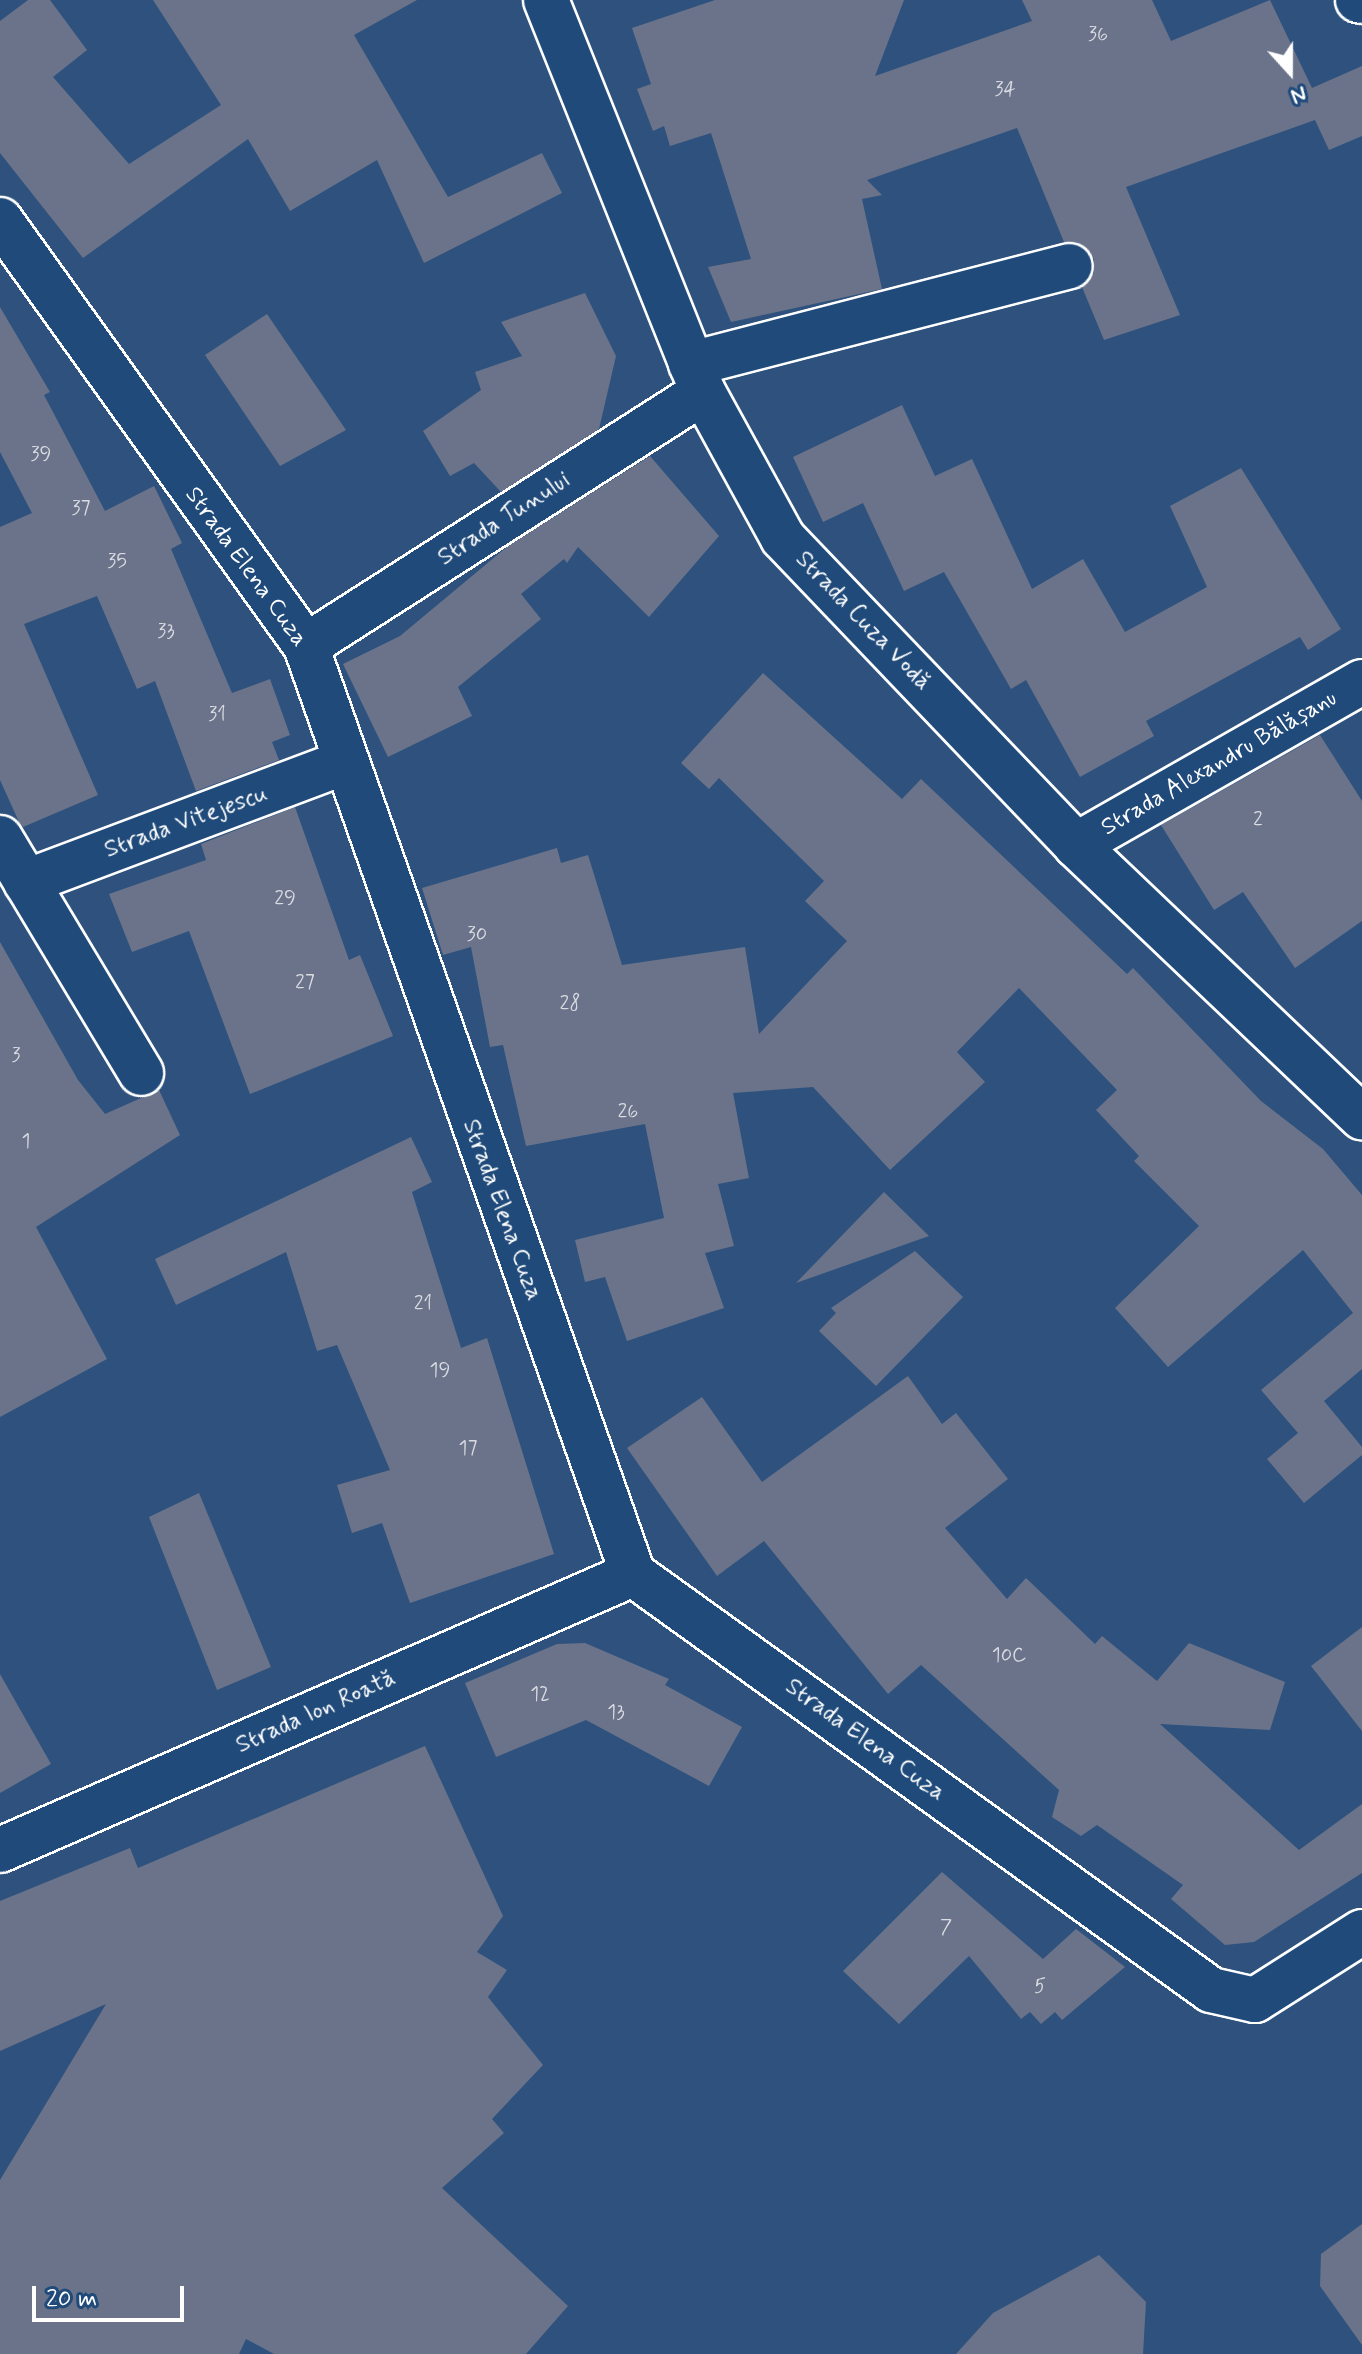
<!DOCTYPE html>
<html>
<head>
<meta charset="utf-8">
<style>
	body { margin:0 }
	#map { position:relative; width:1362px; height:2354px; overflow:hidden; background:#2e527d; font-family:Mynerve,sans-serif }
	div>[style] { position:absolute }
	.building>* { inset:0; background:#6a738a }
	.roads { filter:drop-shadow(2px 0 #fff) drop-shadow(-2px 0 #fff) drop-shadow(0 2px #fff) drop-shadow(0 -2px #fff) }
	.street>* { height:44px; margin:-22px; padding:0 22px; transform-origin:22px; border-radius:22px; background:#1f4a7a }
	span { translate:-50% -50%; white-space:nowrap; text-align:center; line-height:1.15; -webkit-text-stroke:8px #1f4a7a; paint-order:stroke }
	.number-label { font-size:20px; color:#dadce2 }
	.number-label span { -webkit-text-stroke-width:0 }
	.street-label { font-size:24px; color:#fff }
	.north { position:absolute; left:1250px; top:32px; width:80px; height:80px; -webkit-text-stroke:6px #1f4a7a; paint-order:stroke; rotate:159deg; font-size:22px; font-weight:700; line-height:32px; text-align:center; color:#fff }
	.north::after { content:''; display:block; margin:auto; width:28px; height:36px; background:#fff; clip-path:polygon(50% 0,100% 100%,50% 72%,0 100%) }
	.scale { position:absolute; left:32px; top:2286px; width:152px; height:36px; box-sizing:border-box; border:4px solid #fff; border-top:0; padding-left:10px; font-size:24px; line-height:28px; white-space:nowrap; color:#fff; -webkit-text-stroke:6px #1f4a7a; paint-order:stroke }
</style>
</head>
<body>
<div id="map">
	<div class="building">
		<i style="clip-path:polygon(28px 0,50px 0,87px 50px,53px 77px,129px 164px,221px 105px,153px 0,417px 0,354px 35px,448px 197px,542px 153px,562px 193px,424px 263px,377px 160px,290px 211px,248px 139px,83px 258px,0 153px,0 21px)"></i>
		<i style="clip-path:polygon(715px 0,904px 0,875px 76px,1032px 21px,1022px 0,1152px 0,1171px 41px,1270px 0,1312px 88px,1362px 66px,1362px 136px,1329px 150px,1315px 120px,1126px 187px,1180px 315px,1104px 340px,1082px 287px,1094px 273px,1094px 259px,1077px 242px,1064px 242px,1017px 128px,867px 180px,882px 195px,862px 199px,882px 289px,731px 322px,708px 267px,751px 259px,711px 133px,670px 146px,664px 126px,653px 131px,637px 89px,651px 84px,632px 28px)"></i>
		<i style="clip-path:polygon(585px 293px,616px 356px,599px 429px,501px 492px,474px 463px,450px 476px,423px 431px,481px 390px,475px 372px,522px 356px,501px 322px)"></i>
		<i style="clip-path:polygon(0 307px,50px 392px,44px 395px,105px 511px,154px 486px,182px 543px,171px 549px,232px 693px,270px 679px,290px 735px,272px 742px,279px 760px,196px 791px,155px 681px,137px 689px,97px 596px,24px 624px,98px 795px,23px 827px,19px 822px,0 780px,0 527px,32px 513px,0 452px)"></i>
		<i style="clip-path:polygon(267px 314px,346px 430px,280px 466px,205px 355px)"></i>
		<i style="clip-path:polygon(902px 405px,935px 476px,972px 459px,1032px 589px,1083px 559px,1125px 632px,1207px 587px,1170px 506px,1241px 468px,1341px 629px,1308px 650px,1300px 637px,1146px 721px,1154px 736px,1080px 777px,1026px 680px,1011px 689px,944px 572px,904px 591px,863px 503px,823px 522px,793px 457px)"></i>
		<i style="clip-path:polygon(650px 456px,719px 536px,649px 617px,578px 547px,567px 563px,564px 559px,521px 594px,541px 619px,458px 687px,472px 716px,388px 757px,343px 664px,400px 636px,508px 546px)"></i>
		<i style="clip-path:polygon(763px 673px,902px 799px,921px 779px,1127px 974px,1133px 968px,1261px 1101px,1323px 1149px,1362px 1195px,1362px 1369px,1324px 1401px,1362px 1447px,1362px 1455px,1304px 1503px,1267px 1459px,1298px 1433px,1261px 1390px,1353px 1313px,1303px 1250px,1168px 1367px,1115px 1308px,1199px 1226px,1134px 1161px,1139px 1156px,1096px 1110px,1117px 1090px,1019px 988px,957px 1052px,985px 1082px,890px 1170px,813px 1087px,733px 1093px,749px 1178px,718px 1184px,734px 1246px,705px 1253px,724px 1308px,627px 1341px,605px 1277px,585px 1282px,575px 1240px,664px 1218px,645px 1124px,526px 1146px,503px 1045px,490px 1047px,471px 947px,443px 955px,422px 888px,557px 848px,561px 863px,588px 855px,622px 965px,745px 947px,759px 1034px,847px 941px,805px 901px,824px 881px,719px 778px,709px 789px,681px 763px)"></i>
		<i style="clip-path:polygon(1320px 735px,1362px 801px,1362px 921px,1295px 968px,1243px 892px,1214px 910px,1161px 825px)"></i>
		<i style="clip-path:polygon(295px 807px,349px 960px,360px 955px,393px 1036px,250px 1094px,189px 931px,132px 952px,109px 894px,206px 860px,201px 844px)"></i>
		<i style="clip-path:polygon(0 942px,78px 1080px,105px 1114px,159px 1090px,180px 1135px,36px 1227px,107px 1359px,0 1417px)"></i>
		<i style="clip-path:polygon(411px 1137px,432px 1182px,412px 1192px,461px 1348px,487px 1338px,554px 1554px,410px 1603px,382px 1523px,352px 1533px,337px 1485px,390px 1470px,337px 1345px,317px 1351px,286px 1252px,176px 1305px,155px 1259px)"></i>
		<i style="clip-path:polygon(884px 1192px,929px 1236px,796px 1283px)"></i>
		<i style="clip-path:polygon(915px 1251px,963px 1297px,876px 1386px,819px 1331px,836px 1313px,831px 1308px)"></i>
		<i style="clip-path:polygon(908px 1376px,942px 1424px,956px 1413px,1008px 1479px,945px 1528px,1007px 1599px,1026px 1578px,1095px 1644px,1102px 1636px,1157px 1681px,1189px 1643px,1285px 1682px,1270px 1730px,1160px 1724px,1299px 1850px,1362px 1804px,1362px 1873px,1254px 1942px,1225px 1945px,1171px 1899px,1183px 1885px,1097px 1825px,1081px 1836px,1052px 1817px,1059px 1790px,921px 1665px,888px 1694px,764px 1541px,717px 1576px,627px 1448px,702px 1397px,762px 1482px)"></i>
		<i style="clip-path:polygon(199px 1493px,271px 1667px,217px 1690px,149px 1517px)"></i>
		<i style="clip-path:polygon(1362px 1627px,1362px 1731px,1311px 1666px)"></i>
		<i style="clip-path:polygon(585px 1643px,669px 1679px,665px 1685px,742px 1727px,709px 1786px,586px 1720px,496px 1757px,465px 1683px,557px 1644px)"></i>
		<i style="clip-path:polygon(0 1674px,51px 1764px,0 1793px)"></i>
		<i style="clip-path:polygon(425px 1746px,503px 1916px,477px 1952px,507px 1970px,488px 1997px,543px 2065px,492px 2119px,504px 2133px,442px 2188px,568px 2306px,526px 2354px,274px 2354px,246px 2339px,239px 2354px,0 2354px,0 2180px,106px 2004px,0 2051px,0 1901px,130px 1848px,138px 1868px)"></i>
		<i style="clip-path:polygon(942px 1872px,1043px 1959px,1076px 1929px,1125px 1967px,1062px 2020px,1055px 2012px,1041px 2024px,1030px 2012px,1021px 2019px,969px 1956px,899px 2024px,843px 1971px)"></i>
		<i style="clip-path:polygon(1362px 2224px,1362px 2345px,1320px 2286px,1321px 2254px)"></i>
		<i style="clip-path:polygon(1099px 2255px,1146px 2302px,1143px 2354px,956px 2354px,993px 2313px)"></i>
	</div>
	<div class="roads">
		<div class="street">
			<i style="left:546px;top:0;width:422px;rotate:68.2deg"></i>
			<i style="left:703px;top:392px;width:166px;rotate:61.3deg"></i>
			<i style="left:783px;top:538px;width:424px;rotate:46.3deg"></i>
			<i style="left:1076px;top:845px;width:395px;rotate:43.6deg"></i>
			<i style="left:1358px;top:0;width:4px;rotate:14deg"></i>
			<i style="left:0;top:220px;width:525px;rotate:54.31deg"></i>
			<i style="left:306px;top:646px;width:984px;rotate:70.59deg"></i>
			<i style="left:633px;top:1574px;width:712px;rotate:35.74deg"></i>
			<i style="left:1211px;top:1990px;width:45px;rotate:12.8deg"></i>
			<i style="left:1255px;top:2000px;width:127px;rotate:-32.4deg"></i>
			<i style="left:691px;top:364px;width:391px;rotate:-14.5deg"></i>
			<i style="left:306px;top:646px;width:471px;rotate:-32.6deg"></i>
			<i style="left:0;top:838px;width:274px;rotate:59deg"></i>
			<i style="left:1076px;top:845px;width:329px;rotate:-29.7deg"></i>
			<i style="left:26px;top:882px;width:341px;rotate:-20.6deg"></i>
			<i style="left:0;top:1850px;width:691px;rotate:-23.56deg"></i>
		</div>
	</div>
	<div class="number-label">
		<span style="left:1098px;top:34px">36</span>
		<span style="left:1005px;top:89px">34</span>
		<span style="left:41px;top:454px">39</span>
		<span style="left:81px;top:508px">37</span>
		<span style="left:117px;top:561px">35</span>
		<span style="left:166px;top:631px">33</span>
		<span style="left:217px;top:714px">31</span>
		<span style="left:1258px;top:819px">2</span>
		<span style="left:285px;top:898px">29</span>
		<span style="left:477px;top:934px">30</span>
		<span style="left:305px;top:982px">27</span>
		<span style="left:570px;top:1003px">28</span>
		<span style="left:16px;top:1055px">3</span>
		<span style="left:628px;top:1111px">26</span>
		<span style="left:26px;top:1141px">1</span>
		<span style="left:423px;top:1303px">21</span>
		<span style="left:440px;top:1370px">19</span>
		<span style="left:468px;top:1448px">17</span>
		<span style="left:1009px;top:1655px">10C</span>
		<span style="left:540px;top:1694px">12</span>
		<span style="left:616px;top:1712px">13</span>
		<span style="left:946px;top:1927px">7</span>
		<span style="left:1040px;top:1986px">5</span>
	</div>
	<div class="street-label">
		<span style="left:504px;top:519px;rotate:-33deg">Strada Tunului</span>
		<span style="left:246px;top:567px;rotate:54deg">Strada Elena Cuza</span>
		<span style="left:863px;top:621px;rotate:46deg">Strada Cuza Vodă</span>
		<span style="left:1219px;top:763px;rotate:-30deg">Strada Alexandru Bălășanu</span>
		<span style="left:186px;top:822px;rotate:-20deg">Strada Vitejescu</span>
		<span style="left:502px;top:1210px;rotate:70deg">Strada Elena Cuza</span>
		<span style="left:316px;top:1712px;rotate:-24deg">Strada Ion Roată</span>
		<span style="left:865px;top:1740px;rotate:36deg">Strada Elena Cuza</span>
	</div>
	<div class="north">N</div>
	<div class="scale">20 m</div>
</div>
</body>
</html>
